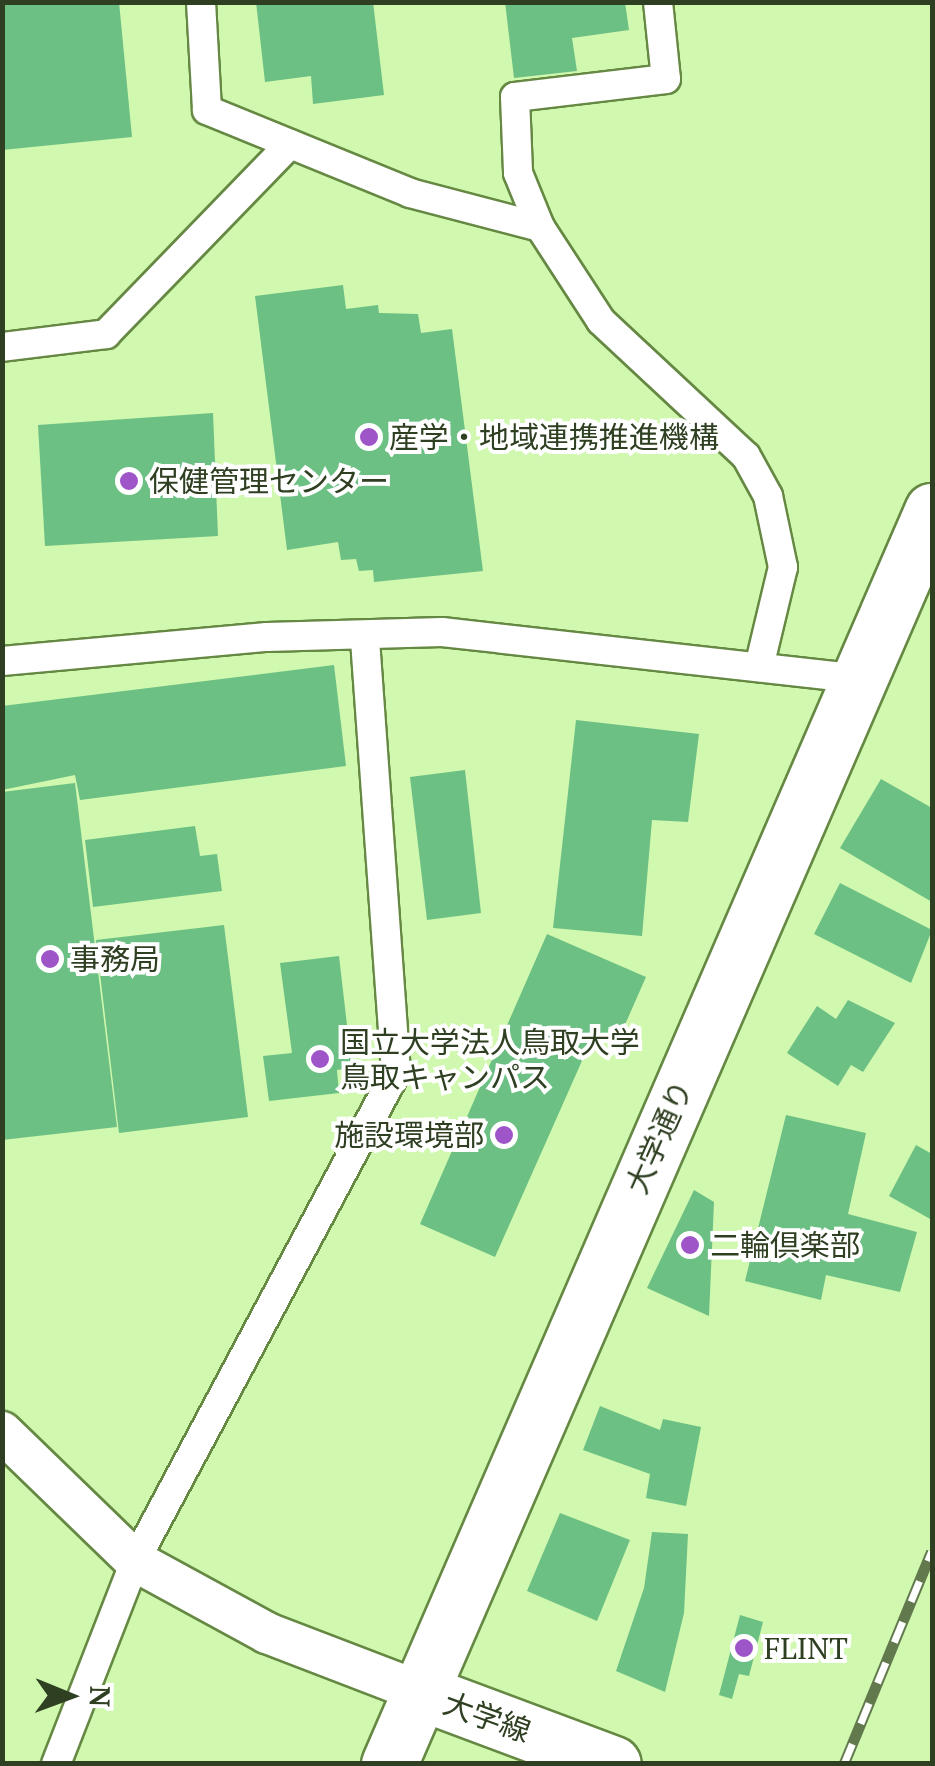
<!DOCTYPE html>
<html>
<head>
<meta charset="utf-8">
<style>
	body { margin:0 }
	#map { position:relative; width:935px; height:1766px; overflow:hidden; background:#d0f8ae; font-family:"PT Serif","Noto Sans JP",serif }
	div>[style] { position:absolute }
	.building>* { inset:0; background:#6cc083 }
	.roads { filter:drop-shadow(2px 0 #658843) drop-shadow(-2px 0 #658843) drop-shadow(0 2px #658843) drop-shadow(0 -2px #658843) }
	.service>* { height:28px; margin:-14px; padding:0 14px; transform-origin:14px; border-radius:14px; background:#fff }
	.pedestrian>* { height:40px; margin:-20px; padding:0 20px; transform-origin:20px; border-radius:20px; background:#fff }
	.tertiary>* { height:55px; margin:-27.5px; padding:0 27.5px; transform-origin:27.5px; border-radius:27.5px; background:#fff }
	.rail>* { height:11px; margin-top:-5.5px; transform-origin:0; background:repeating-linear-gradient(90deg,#fff 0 22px,#62794d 0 44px); box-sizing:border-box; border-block:2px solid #62794d }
	.dots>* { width:28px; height:28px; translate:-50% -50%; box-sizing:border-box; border:5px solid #fff; border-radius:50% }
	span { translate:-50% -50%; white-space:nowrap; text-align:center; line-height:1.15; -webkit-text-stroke:8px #fff; paint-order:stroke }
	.poi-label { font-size:30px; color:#2f3f21 }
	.left { translate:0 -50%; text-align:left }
	.right { translate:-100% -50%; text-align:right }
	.street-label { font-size:30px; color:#2f3f21 }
	.frame { position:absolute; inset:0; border:5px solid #2f3f21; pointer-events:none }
	.north { position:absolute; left:20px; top:1646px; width:100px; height:100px; -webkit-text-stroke:8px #fff; paint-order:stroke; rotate:91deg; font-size:28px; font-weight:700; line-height:40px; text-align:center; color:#2f3f21 }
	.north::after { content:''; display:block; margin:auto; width:35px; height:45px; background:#2f3f21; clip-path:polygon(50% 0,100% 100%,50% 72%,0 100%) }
</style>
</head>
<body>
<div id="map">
	<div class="building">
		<i style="clip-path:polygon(2px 2px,119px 2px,132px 137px,2px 150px)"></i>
		<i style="clip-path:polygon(256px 2px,373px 2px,384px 95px,313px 104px,311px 76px,265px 82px)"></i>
		<i style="clip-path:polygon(505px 2px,625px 2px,629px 30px,572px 38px,577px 71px,514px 78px)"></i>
		<i style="clip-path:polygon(343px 285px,346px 309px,378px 305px,379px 313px,418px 314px,421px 333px,452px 329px,483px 571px,374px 582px,373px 570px,359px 571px,356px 559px,341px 560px,338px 542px,287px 550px,255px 296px)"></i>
		<i style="clip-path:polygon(213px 413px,218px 536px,45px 546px,38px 425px)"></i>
		<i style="clip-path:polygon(334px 665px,346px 766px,80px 800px,75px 775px,2px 790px,2px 706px)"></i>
		<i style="clip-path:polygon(576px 720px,699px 734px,688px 822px,652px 820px,642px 936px,553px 928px)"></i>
		<i style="clip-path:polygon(465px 770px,481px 913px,427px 920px,410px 777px)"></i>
		<i style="clip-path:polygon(881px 779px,932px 808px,932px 902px,840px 848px)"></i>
		<i style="clip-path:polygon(75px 783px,117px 1127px,2px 1140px,2px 792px)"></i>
		<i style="clip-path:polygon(195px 826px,200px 856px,217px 854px,222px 891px,93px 907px,85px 840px)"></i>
		<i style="clip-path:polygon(840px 883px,932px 930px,911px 983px,814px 934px)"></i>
		<i style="clip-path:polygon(224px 925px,248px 1117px,119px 1133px,96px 940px)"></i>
		<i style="clip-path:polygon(547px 934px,646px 977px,616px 1045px,593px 1036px,495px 1257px,420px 1224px)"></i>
		<i style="clip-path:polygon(339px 956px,352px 1068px,337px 1070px,339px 1093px,269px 1101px,263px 1056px,292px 1053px,280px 963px)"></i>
		<i style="clip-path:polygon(848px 1000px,895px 1023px,863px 1072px,851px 1065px,838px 1086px,787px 1053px,817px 1006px,836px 1019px)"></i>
		<i style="clip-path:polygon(786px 1115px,866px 1133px,848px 1214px,917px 1232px,900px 1292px,826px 1275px,821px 1300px,745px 1281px)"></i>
		<i style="clip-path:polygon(916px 1145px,932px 1154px,932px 1220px,889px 1196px)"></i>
		<i style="clip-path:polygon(694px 1190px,714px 1202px,709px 1316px,647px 1288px)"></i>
		<i style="clip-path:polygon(600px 1406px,660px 1430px,663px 1419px,701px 1427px,686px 1506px,646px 1498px,650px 1474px,583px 1450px)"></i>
		<i style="clip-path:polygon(560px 1513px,630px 1540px,597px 1621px,527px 1591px)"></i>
		<i style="clip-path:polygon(652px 1532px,688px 1534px,684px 1613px,665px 1692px,616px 1671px,644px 1588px)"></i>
		<i style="clip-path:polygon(740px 1615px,763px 1622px,749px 1676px,739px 1674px,732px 1699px,719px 1695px)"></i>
	</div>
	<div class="roads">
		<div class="service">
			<i style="left:201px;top:2px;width:108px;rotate:86.8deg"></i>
			<i style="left:207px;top:110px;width:219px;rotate:22.2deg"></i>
			<i style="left:410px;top:193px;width:134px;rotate:14.7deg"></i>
			<i style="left:658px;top:2px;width:77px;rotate:84.1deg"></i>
			<i style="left:666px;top:79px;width:152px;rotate:173.2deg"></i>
			<i style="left:515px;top:97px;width:76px;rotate:87.7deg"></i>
			<i style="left:518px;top:173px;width:58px;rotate:67.8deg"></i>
			<i style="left:540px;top:227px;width:112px;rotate:57deg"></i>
			<i style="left:601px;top:321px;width:198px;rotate:43deg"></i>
			<i style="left:746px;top:456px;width:46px;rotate:61.2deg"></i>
			<i style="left:768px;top:496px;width:73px;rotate:78.1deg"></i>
			<i style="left:783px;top:567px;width:103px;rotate:103.5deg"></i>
			<i style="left:2px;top:347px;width:105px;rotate:-7.1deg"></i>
			<i style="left:106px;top:334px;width:264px;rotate:-45.9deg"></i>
			<i style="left:2px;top:661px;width:266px;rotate:-5.2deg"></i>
			<i style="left:267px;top:637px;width:175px;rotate:-1.6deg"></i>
			<i style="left:442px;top:632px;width:419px;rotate:6.4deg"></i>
			<i style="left:56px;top:1764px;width:218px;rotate:-68.7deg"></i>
			<i style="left:135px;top:1561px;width:554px;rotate:-61.91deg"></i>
			<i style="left:396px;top:1072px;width:438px;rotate:-94.1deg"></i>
		</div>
		<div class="pedestrian">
			<i style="left:2px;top:1432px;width:185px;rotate:44.1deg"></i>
			<i style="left:135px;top:1561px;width:150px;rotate:28.6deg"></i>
			<i style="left:267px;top:1633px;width:162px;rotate:21deg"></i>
		</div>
		<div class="tertiary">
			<i style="left:418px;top:1691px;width:208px;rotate:20.5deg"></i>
			<i style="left:389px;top:1764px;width:1366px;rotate:-66.57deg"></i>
		</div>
	</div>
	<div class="rail">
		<i style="left:844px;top:1764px;width:230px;rotate:-67.6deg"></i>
	</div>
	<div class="dots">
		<i style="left:369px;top:437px;background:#9e55c8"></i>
		<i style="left:129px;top:481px;background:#9e55c8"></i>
		<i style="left:50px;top:959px;background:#9e55c8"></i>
		<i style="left:320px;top:1059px;background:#9e55c8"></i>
		<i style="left:504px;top:1135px;background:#9e55c8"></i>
		<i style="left:690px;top:1245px;background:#9e55c8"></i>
		<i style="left:744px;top:1648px;background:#9e55c8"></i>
	</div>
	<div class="poi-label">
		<span class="left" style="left:389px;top:437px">産学・地域連携推進機構</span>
		<span class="left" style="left:149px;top:481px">保健管理センター</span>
		<span class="left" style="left:70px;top:959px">事務局</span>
		<span class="left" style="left:340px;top:1059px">国立大学法人鳥取大学<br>鳥取キャンパス</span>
		<span class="right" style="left:484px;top:1135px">施設環境部</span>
		<span class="left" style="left:710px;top:1245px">二輪倶楽部</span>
		<span class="left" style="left:764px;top:1648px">FLINT</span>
	</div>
	<div class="street-label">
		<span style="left:659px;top:1137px;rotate:-66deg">大学通り</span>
		<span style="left:487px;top:1717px;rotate:20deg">大学線</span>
	</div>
	<div class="frame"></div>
	<div class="north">N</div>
</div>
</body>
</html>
